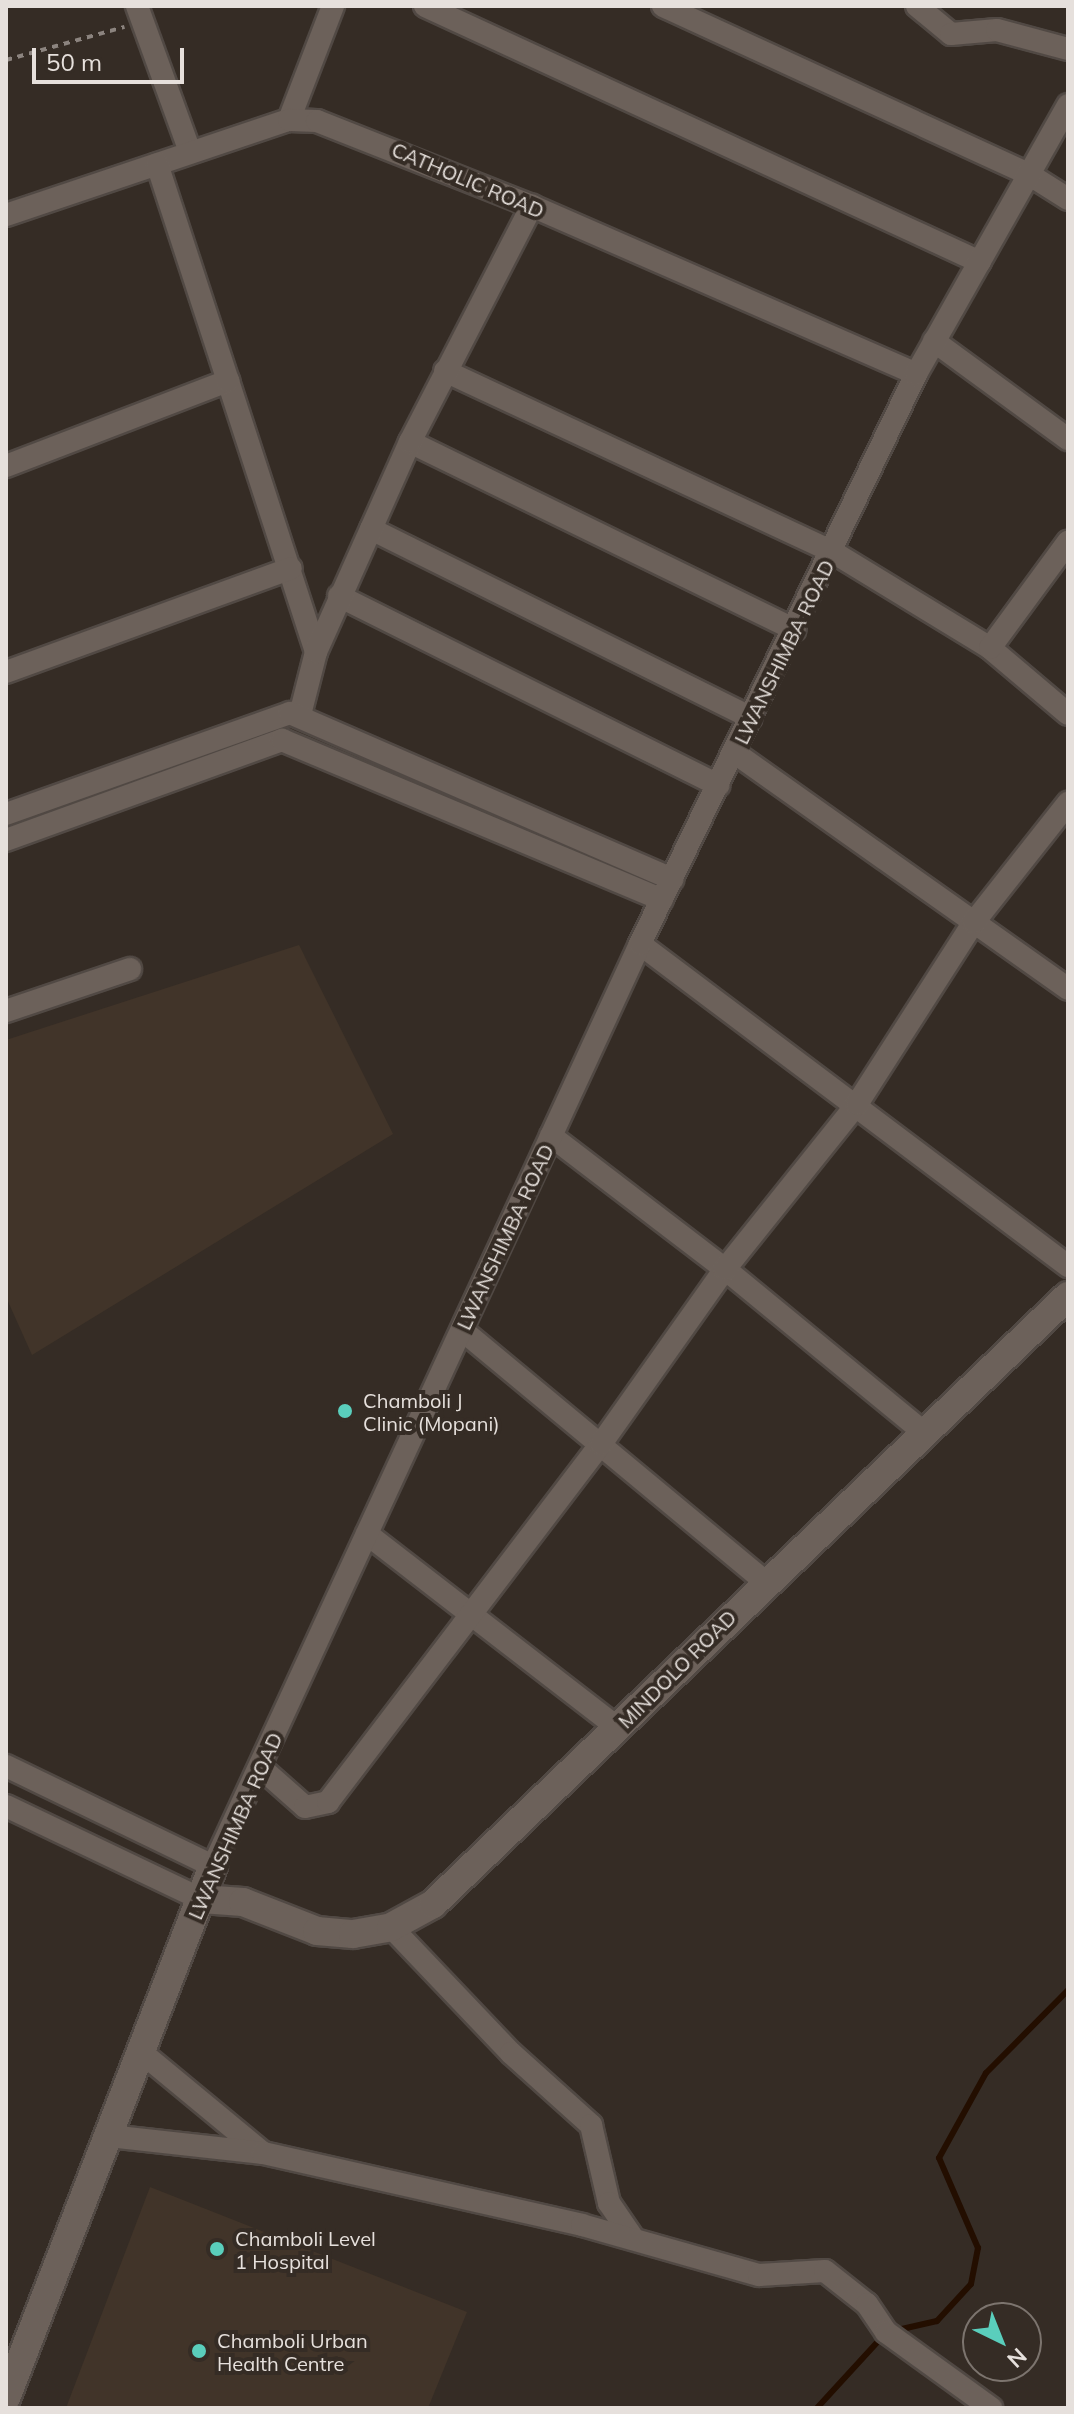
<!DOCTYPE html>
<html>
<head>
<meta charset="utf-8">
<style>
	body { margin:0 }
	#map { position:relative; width:1074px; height:2414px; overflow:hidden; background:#352c25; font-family:Mulish,sans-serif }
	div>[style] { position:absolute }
	.built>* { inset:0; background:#413429 }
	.stream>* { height:6px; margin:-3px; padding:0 3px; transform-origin:3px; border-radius:3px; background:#230e00 }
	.path>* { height:4px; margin-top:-2px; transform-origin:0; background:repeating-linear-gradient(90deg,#8c847f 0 6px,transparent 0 12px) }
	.roads { filter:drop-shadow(2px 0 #514944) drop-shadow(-2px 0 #514944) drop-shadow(0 2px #514944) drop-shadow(0 -2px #514944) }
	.minor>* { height:22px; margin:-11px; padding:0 11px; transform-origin:11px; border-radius:11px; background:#6c615a }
	.tertiary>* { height:28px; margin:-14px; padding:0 14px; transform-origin:14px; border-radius:14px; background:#6c615a }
	.dots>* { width:22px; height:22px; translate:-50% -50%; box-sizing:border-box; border:4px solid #352c25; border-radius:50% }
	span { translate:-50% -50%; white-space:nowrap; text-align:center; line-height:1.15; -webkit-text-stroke:8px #352c25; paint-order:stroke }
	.street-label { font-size:20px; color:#e6e0dc }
	.poi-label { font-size:20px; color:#e6e0dc }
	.left { translate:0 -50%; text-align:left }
	.frame { position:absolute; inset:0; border:8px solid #e6e0dc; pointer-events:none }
	.north { position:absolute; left:962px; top:2302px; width:80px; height:80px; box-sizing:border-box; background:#352c25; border:2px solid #7c746e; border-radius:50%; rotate:137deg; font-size:22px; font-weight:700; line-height:32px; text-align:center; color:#e6e0dc }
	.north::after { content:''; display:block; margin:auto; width:28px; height:36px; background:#5acebc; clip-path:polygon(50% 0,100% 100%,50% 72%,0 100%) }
	.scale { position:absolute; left:32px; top:48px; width:152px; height:36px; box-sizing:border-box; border:4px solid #e6e0dc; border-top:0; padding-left:10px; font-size:24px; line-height:28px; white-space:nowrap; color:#e6e0dc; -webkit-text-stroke:6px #352c25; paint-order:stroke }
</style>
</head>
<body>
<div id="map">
	<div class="built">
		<i style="clip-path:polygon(299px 945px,393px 1134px,32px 1355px,6px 1297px,6px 1040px)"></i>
		<i style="clip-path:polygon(150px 2187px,467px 2312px,428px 2408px,66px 2408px)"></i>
	</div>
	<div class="stream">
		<i style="left:893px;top:2331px;width:45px;rotate:-12.8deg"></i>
		<i style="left:937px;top:2321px;width:50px;rotate:-47.4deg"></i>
		<i style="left:971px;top:2284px;width:37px;rotate:-79deg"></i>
		<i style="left:978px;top:2248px;width:98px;rotate:-113.4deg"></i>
		<i style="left:939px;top:2158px;width:97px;rotate:-61.1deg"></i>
		<i style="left:986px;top:2073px;width:117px;rotate:-45.3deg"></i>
		<i style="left:817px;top:2408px;width:98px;rotate:-47.5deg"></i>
	</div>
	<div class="path">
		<i style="left:6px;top:60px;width:123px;rotate:-15.6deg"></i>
	</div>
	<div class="roads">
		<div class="minor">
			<i style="left:137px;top:6px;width:155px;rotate:70deg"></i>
			<i style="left:425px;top:6px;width:611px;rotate:24.76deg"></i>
			<i style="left:663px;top:6px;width:404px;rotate:24.7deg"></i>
			<i style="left:1030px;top:175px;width:45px;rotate:32.3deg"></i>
			<i style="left:917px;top:6px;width:44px;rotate:39.5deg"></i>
			<i style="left:951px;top:34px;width:46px;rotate:-5deg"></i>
			<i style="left:997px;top:30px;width:73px;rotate:15deg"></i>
			<i style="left:289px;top:120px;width:122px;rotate:-68.9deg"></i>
			<i style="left:6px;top:215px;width:299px;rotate:-18.6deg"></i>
			<i style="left:289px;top:120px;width:28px;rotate:2deg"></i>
			<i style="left:317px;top:121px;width:231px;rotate:21.6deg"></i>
			<i style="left:532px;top:206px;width:419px;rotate:23.6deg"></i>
			<i style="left:934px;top:341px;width:166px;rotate:36.2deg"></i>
			<i style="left:445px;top:371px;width:428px;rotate:25deg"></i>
			<i style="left:833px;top:552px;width:184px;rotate:31.4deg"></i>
			<i style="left:990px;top:648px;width:102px;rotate:40.2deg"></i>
			<i style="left:228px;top:381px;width:285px;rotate:72deg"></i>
			<i style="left:316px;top:652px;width:65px;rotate:104.3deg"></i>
			<i style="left:410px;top:442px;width:428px;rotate:26deg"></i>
			<i style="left:6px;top:466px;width:238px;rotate:-21deg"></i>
			<i style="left:228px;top:381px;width:228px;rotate:-108.1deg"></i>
			<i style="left:371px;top:529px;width:424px;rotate:26.4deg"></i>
			<i style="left:339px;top:596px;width:424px;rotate:26.5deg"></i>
			<i style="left:990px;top:648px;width:132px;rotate:-53.7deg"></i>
			<i style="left:316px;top:652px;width:230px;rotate:-65.9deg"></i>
			<i style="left:410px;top:442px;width:266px;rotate:-62.7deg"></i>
			<i style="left:6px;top:672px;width:303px;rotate:-20deg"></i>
			<i style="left:735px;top:753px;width:408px;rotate:35.3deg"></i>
			<i style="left:6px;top:814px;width:301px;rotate:-19.6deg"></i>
			<i style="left:290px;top:713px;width:417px;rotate:23.5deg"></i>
			<i style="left:6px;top:840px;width:294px;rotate:-19.9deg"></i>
			<i style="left:282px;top:740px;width:412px;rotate:22.8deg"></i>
			<i style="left:640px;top:944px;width:536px;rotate:36.96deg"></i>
			<i style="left:6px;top:1011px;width:131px;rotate:-18.7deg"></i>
			<i style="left:551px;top:1136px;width:219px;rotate:37.4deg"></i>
			<i style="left:725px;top:1269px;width:261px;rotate:39.4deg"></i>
			<i style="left:462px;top:1330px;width:395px;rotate:39.7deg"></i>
			<i style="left:367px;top:1534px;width:317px;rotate:37.7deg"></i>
			<i style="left:6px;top:1766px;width:230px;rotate:25.8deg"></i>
			<i style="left:213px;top:1866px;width:1016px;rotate:-65.15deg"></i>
			<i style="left:640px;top:944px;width:633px;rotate:-64.16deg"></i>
			<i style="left:916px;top:374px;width:309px;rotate:-60.5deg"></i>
			<i style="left:260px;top:1767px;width:60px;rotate:41.6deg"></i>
			<i style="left:305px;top:1807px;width:24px;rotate:-12deg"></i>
			<i style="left:328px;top:1802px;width:450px;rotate:-52.7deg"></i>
			<i style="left:601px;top:1444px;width:214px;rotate:-54.7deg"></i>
			<i style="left:725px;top:1269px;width:211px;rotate:-51.3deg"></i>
			<i style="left:857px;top:1104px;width:216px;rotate:-57.3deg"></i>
			<i style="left:974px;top:922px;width:152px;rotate:-51.7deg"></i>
			<i style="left:6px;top:1806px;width:216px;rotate:25.5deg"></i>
			<i style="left:391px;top:1927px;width:174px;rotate:46.4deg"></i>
			<i style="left:511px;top:2053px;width:108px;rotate:42deg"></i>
			<i style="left:591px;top:2125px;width:80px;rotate:77deg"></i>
			<i style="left:609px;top:2203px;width:42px;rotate:55.6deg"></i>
			<i style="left:141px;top:2052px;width:158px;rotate:39.6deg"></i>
			<i style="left:109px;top:2136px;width:155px;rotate:6.3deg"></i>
			<i style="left:263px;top:2153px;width:327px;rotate:12.7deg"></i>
			<i style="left:582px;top:2225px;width:184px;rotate:15.8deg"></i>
			<i style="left:759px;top:2275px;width:66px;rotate:-3.5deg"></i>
			<i style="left:825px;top:2271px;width:53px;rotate:38.2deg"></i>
			<i style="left:867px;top:2304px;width:34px;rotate:56deg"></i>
			<i style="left:886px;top:2332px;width:130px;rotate:35.9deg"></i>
		</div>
		<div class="tertiary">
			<i style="left:201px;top:1899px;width:42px;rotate:4.1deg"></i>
			<i style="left:243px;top:1902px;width:79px;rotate:21.4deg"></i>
			<i style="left:317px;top:1931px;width:36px;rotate:5deg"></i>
			<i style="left:353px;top:1934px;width:39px;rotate:-10deg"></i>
			<i style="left:391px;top:1927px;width:48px;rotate:-28.7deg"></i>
			<i style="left:433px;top:1904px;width:879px;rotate:-43.76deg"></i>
			<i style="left:6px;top:2398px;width:571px;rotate:-68.74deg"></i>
		</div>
	</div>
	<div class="dots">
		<i style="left:345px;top:1411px;background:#5acebc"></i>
		<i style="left:217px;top:2249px;background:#5acebc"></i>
		<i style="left:199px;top:2351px;background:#5acebc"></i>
	</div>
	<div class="street-label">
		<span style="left:468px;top:180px;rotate:23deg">CATHOLIC ROAD</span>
		<span style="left:784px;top:652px;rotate:-64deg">LWANSHIMBA ROAD</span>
		<span style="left:505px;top:1237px;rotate:-65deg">LWANSHIMBA ROAD</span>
		<span style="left:677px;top:1669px;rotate:-45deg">MINDOLO ROAD</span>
		<span style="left:235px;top:1826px;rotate:-66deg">LWANSHIMBA ROAD</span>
	</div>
	<div class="poi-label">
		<span class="left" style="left:363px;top:1412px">Chamboli J<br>Clinic (Mopani)</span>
		<span class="left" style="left:235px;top:2250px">Chamboli Level<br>1 Hospital</span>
		<span class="left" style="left:217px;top:2352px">Chamboli Urban<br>Health Centre</span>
	</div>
	<div class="frame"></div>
	<div class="north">N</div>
	<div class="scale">50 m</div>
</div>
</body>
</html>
